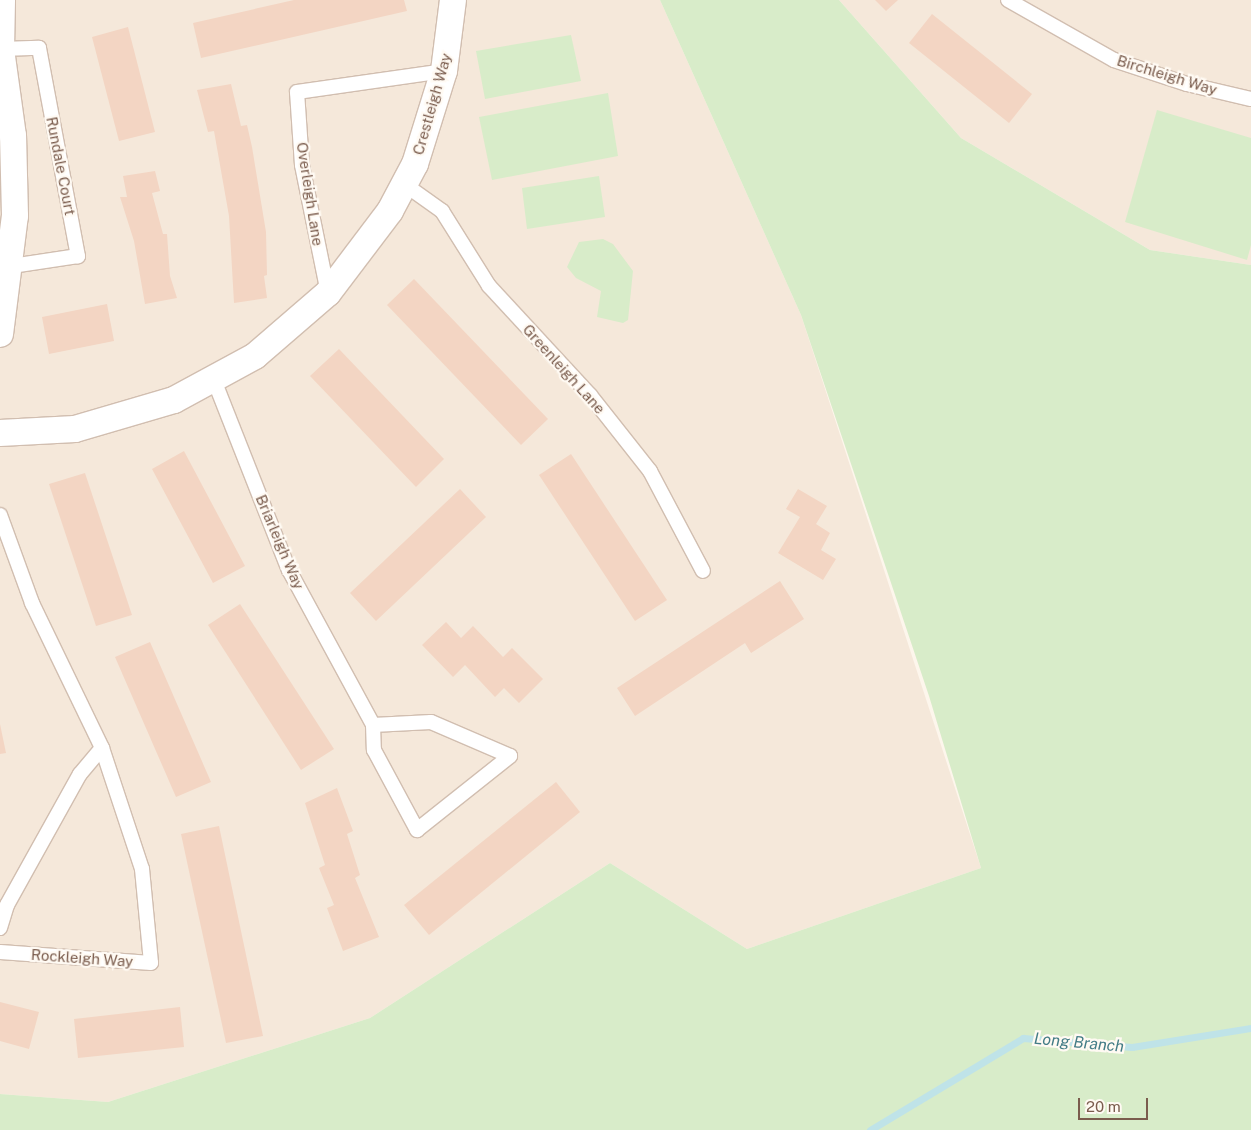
<!DOCTYPE html>
<html>
<head>
<meta charset="utf-8">
<style>
	body { margin:0 }
	#map { position:relative; width:1251px; height:1130px; overflow:hidden; background:#fdf6ec; font-family:"Public Sans",sans-serif }
	div>[style] { position:absolute }
	.residential>* { inset:0; background:#f5e8da }
	.green>* { inset:0; background:#d8ecc9 }
	.stream>* { height:7px; margin:-3.5px; padding:0 3.5px; transform-origin:3.5px; border-radius:3.5px; background:#bfe3e8 }
	.building>* { inset:0; background:#f3d5c3 }
	.roads { filter:drop-shadow(1px 0 #d1beb0) drop-shadow(-1px 0 #d1beb0) drop-shadow(0 1px #d1beb0) drop-shadow(0 -1px #d1beb0) }
	.service>* { height:14px; margin:-7px; padding:0 7px; transform-origin:7px; border-radius:7px; background:#fff }
	.minor>* { height:26px; margin:-13px; padding:0 13px; transform-origin:13px; border-radius:13px; background:#fff }
	span { translate:-50% -50%; white-space:nowrap; text-align:center; line-height:1.15; -webkit-text-stroke:4.5px #fffaf3; paint-order:stroke }
	.street-label { font-size:15px; color:#7a5c4d }
	.water-label { font-size:16px; color:#437c86; font-style:italic }
	.scale { position:absolute; left:1078px; top:1098px; width:70px; height:22px; box-sizing:border-box; border:2px solid #7a5c4d; border-top:0; padding-left:6px; font-size:15px; line-height:18px; white-space:nowrap; color:#7a5c4d; -webkit-text-stroke:4px #fffaf3; paint-order:stroke }
</style>
</head>
<body>
<div id="map">
	<div class="residential">
		<i style="clip-path:polygon(0 0,660px 0,801px 315px,981px 868px,747px 949px,610px 863px,370px 1018px,108px 1102px,0 1094px)"></i>
		<i style="clip-path:polygon(839px 0,1251px 0,1251px 265px,1150px 250px,961px 138px)"></i>
	</div>
	<div class="green">
		<i style="clip-path:polygon(660px 0,839px 0,961px 138px,1150px 250px,1251px 265px,1251px 1130px,0 1130px,0 1094px,108px 1102px,370px 1018px,610px 863px,747px 949px,981px 868px,929px 696px,801px 315px)"></i>
		<i style="clip-path:polygon(571px 35px,581px 81px,485px 99px,476px 51px)"></i>
		<i style="clip-path:polygon(608px 93px,618px 156px,492px 180px,479px 117px)"></i>
		<i style="clip-path:polygon(1157px 110px,1251px 138px,1251px 245px,1247px 260px,1125px 222px)"></i>
		<i style="clip-path:polygon(599px 176px,605px 217px,527px 229px,522px 188px)"></i>
		<i style="clip-path:polygon(603px 239px,613px 244px,633px 271px,628px 320px,623px 323px,597px 317px,601px 291px,576px 278px,567px 267px,579px 242px)"></i>
	</div>
	<div class="stream">
		<i style="left:870px;top:1130px;width:179px;rotate:-31deg"></i>
		<i style="left:1023px;top:1038px;width:109px;rotate:4.7deg"></i>
		<i style="left:1132px;top:1047px;width:121px;rotate:-9.1deg"></i>
	</div>
	<div class="building">
		<i style="clip-path:polygon(294px 0,404px 0,407px 11px,201px 58px,193px 23px)"></i>
		<i style="clip-path:polygon(875px 0,898px 0,886px 11px)"></i>
		<i style="clip-path:polygon(932px 14px,1032px 94px,1009px 123px,909px 43px)"></i>
		<i style="clip-path:polygon(128px 27px,155px 132px,119px 141px,92px 37px)"></i>
		<i style="clip-path:polygon(231px 84px,241px 126px,247px 125px,252px 147px,266px 232px,267px 275px,264px 276px,267px 298px,234px 303px,229px 216px,214px 131px,208px 132px,197px 90px)"></i>
		<i style="clip-path:polygon(155px 171px,160px 191px,152px 193px,163px 234px,167px 234px,170px 276px,177px 298px,145px 304px,134px 241px,120px 197px,127px 197px,123px 176px)"></i>
		<i style="clip-path:polygon(414px 279px,548px 419px,521px 445px,387px 305px)"></i>
		<i style="clip-path:polygon(107px 304px,114px 341px,49px 354px,42px 317px)"></i>
		<i style="clip-path:polygon(339px 349px,444px 459px,416px 487px,310px 376px)"></i>
		<i style="clip-path:polygon(184px 451px,245px 566px,213px 583px,152px 469px)"></i>
		<i style="clip-path:polygon(571px 454px,667px 600px,635px 621px,539px 475px)"></i>
		<i style="clip-path:polygon(85px 473px,132px 615px,96px 626px,49px 484px)"></i>
		<i style="clip-path:polygon(460px 489px,486px 517px,376px 621px,350px 593px)"></i>
		<i style="clip-path:polygon(798px 489px,827px 506px,816px 524px,830px 533px,821px 550px,836px 559px,823px 580px,778px 553px,800px 517px,786px 509px)"></i>
		<i style="clip-path:polygon(780px 581px,804px 619px,751px 653px,745px 643px,635px 716px,617px 688px)"></i>
		<i style="clip-path:polygon(240px 604px,334px 749px,301px 770px,208px 625px)"></i>
		<i style="clip-path:polygon(446px 622px,461px 638px,473px 626px,503px 657px,512px 648px,543px 679px,519px 703px,504px 688px,495px 697px,465px 665px,453px 677px,422px 645px)"></i>
		<i style="clip-path:polygon(150px 642px,211px 782px,176px 797px,115px 657px)"></i>
		<i style="clip-path:polygon(0 724px,6px 753px,0 754px)"></i>
		<i style="clip-path:polygon(556px 782px,580px 812px,429px 935px,404px 905px)"></i>
		<i style="clip-path:polygon(337px 788px,353px 831px,347px 834px,360px 875px,355px 878px,379px 937px,343px 951px,327px 908px,334px 905px,319px 868px,325px 865px,305px 803px)"></i>
		<i style="clip-path:polygon(219px 826px,263px 1036px,226px 1043px,181px 834px)"></i>
		<i style="clip-path:polygon(0 1002px,39px 1012px,29px 1049px,0 1041px)"></i>
		<i style="clip-path:polygon(180px 1007px,184px 1047px,78px 1058px,74px 1019px)"></i>
	</div>
	<div class="roads">
		<div class="service">
			<i style="left:1008px;top:0;width:122px;rotate:29.5deg"></i>
			<i style="left:1114px;top:60px;width:77px;rotate:18.2deg"></i>
			<i style="left:1187px;top:84px;width:66px;rotate:13.2deg"></i>
			<i style="left:1px;top:49px;width:38px;rotate:-2deg"></i>
			<i style="left:39px;top:48px;width:212px;rotate:79.4deg"></i>
			<i style="left:78px;top:256px;width:67px;rotate:171.4deg"></i>
			<i style="left:404px;top:184px;width:47px;rotate:35.4deg"></i>
			<i style="left:442px;top:211px;width:89px;rotate:57.9deg"></i>
			<i style="left:489px;top:286px;width:149px;rotate:47.2deg"></i>
			<i style="left:590px;top:395px;width:97px;rotate:51.7deg"></i>
			<i style="left:650px;top:471px;width:113px;rotate:62.1deg"></i>
			<i style="left:328px;top:293px;width:131px;rotate:-101.5deg"></i>
			<i style="left:302px;top:165px;width:73px;rotate:-93.9deg"></i>
			<i style="left:297px;top:92px;width:148px;rotate:-8.1deg"></i>
			<i style="left:214px;top:380px;width:204px;rotate:68.5deg"></i>
			<i style="left:289px;top:570px;width:176px;rotate:61.5deg"></i>
			<i style="left:373px;top:725px;width:25px;rotate:88deg"></i>
			<i style="left:374px;top:750px;width:91px;rotate:61.7deg"></i>
			<i style="left:417px;top:830px;width:119px;rotate:-38.5deg"></i>
			<i style="left:510px;top:756px;width:86px;rotate:-156.7deg"></i>
			<i style="left:431px;top:722px;width:58px;rotate:177deg"></i>
			<i style="left:0;top:515px;width:94px;rotate:70deg"></i>
			<i style="left:32px;top:603px;width:161px;rotate:64.2deg"></i>
			<i style="left:102px;top:748px;width:127px;rotate:71.7deg"></i>
			<i style="left:142px;top:869px;width:94px;rotate:84.5deg"></i>
			<i style="left:151px;top:963px;width:151px;rotate:-175.8deg"></i>
			<i style="left:0;top:928px;width:24px;rotate:-73deg"></i>
			<i style="left:7px;top:905px;width:150px;rotate:-60.9deg"></i>
			<i style="left:80px;top:774px;width:34px;rotate:-50deg"></i>
		</div>
		<div class="minor">
			<i style="left:0;top:334px;width:119px;rotate:-82.8deg"></i>
			<i style="left:15px;top:216px;width:80px;rotate:-91.4deg"></i>
			<i style="left:13px;top:136px;width:88px;rotate:-97.9deg"></i>
			<i style="left:1px;top:49px;width:49px;rotate:-88.8deg"></i>
			<i style="left:0;top:433px;width:75px;rotate:-3.1deg"></i>
			<i style="left:75px;top:429px;width:103px;rotate:-16.3deg"></i>
			<i style="left:174px;top:400px;width:92px;rotate:-28.5deg"></i>
			<i style="left:255px;top:356px;width:96px;rotate:-40.8deg"></i>
			<i style="left:328px;top:293px;width:103px;rotate:-52.9deg"></i>
			<i style="left:390px;top:211px;width:53px;rotate:-62deg"></i>
			<i style="left:415px;top:164px;width:97px;rotate:-72.7deg"></i>
			<i style="left:444px;top:71px;width:72px;rotate:-82.8deg"></i>
		</div>
	</div>
	<div class="street-label">
		<span style="left:1167px;top:75px;rotate:17deg">Birchleigh Way</span>
		<span style="left:432px;top:104px;rotate:-74deg">Crestleigh Way</span>
		<span style="left:61px;top:166px;rotate:79deg">Rundale Court</span>
		<span style="left:310px;top:194px;rotate:81deg">Overleigh Lane</span>
		<span style="left:564px;top:369px;rotate:48deg">Greenleigh Lane</span>
		<span style="left:280px;top:542px;rotate:67deg">Briarleigh Way</span>
		<span style="left:82px;top:958px;rotate:4deg">Rockleigh Way</span>
	</div>
	<div class="water-label">
		<span style="left:1079px;top:1043px;rotate:5deg">Long Branch</span>
	</div>
	<div class="scale">20 m</div>
</div>
</body>
</html>
